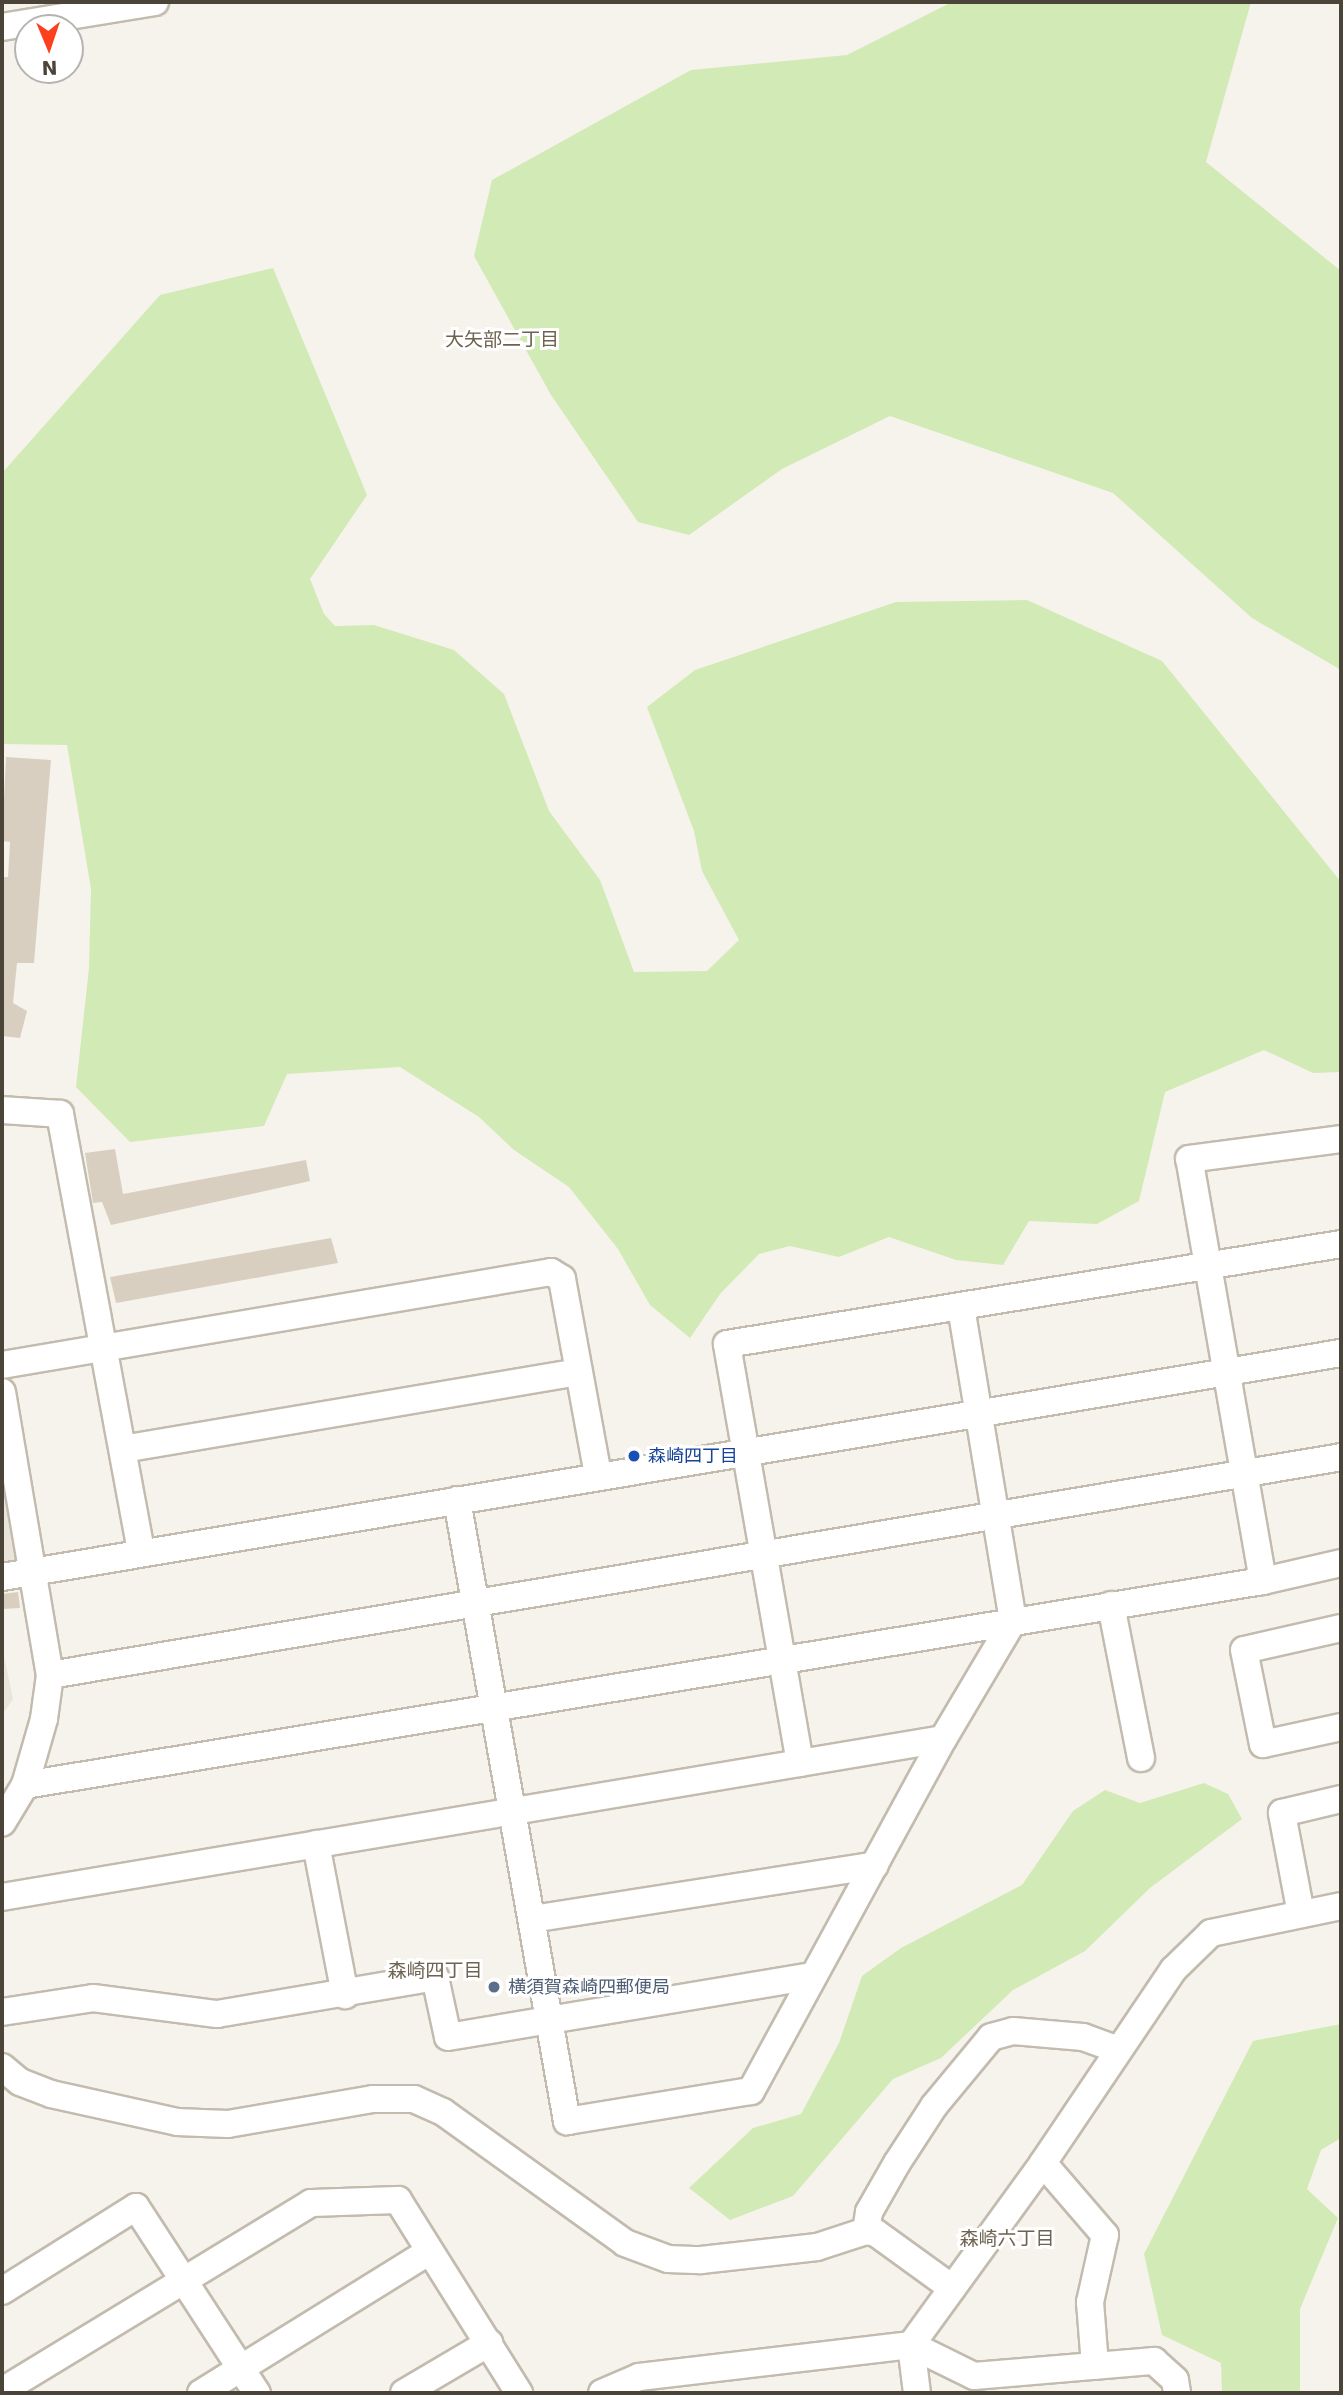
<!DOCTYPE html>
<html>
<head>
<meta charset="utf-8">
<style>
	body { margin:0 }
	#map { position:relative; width:1343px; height:2395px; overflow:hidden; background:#f6f3ec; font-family:"DejaVu Sans","Noto Sans JP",sans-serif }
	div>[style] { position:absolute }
	.residential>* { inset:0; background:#eae5da }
	.green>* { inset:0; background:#d2eab5 }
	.building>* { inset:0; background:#d8cfc1 }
	.roads { filter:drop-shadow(2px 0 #c2bbae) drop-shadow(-2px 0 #c2bbae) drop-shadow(0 2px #c2bbae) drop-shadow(0 -2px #c2bbae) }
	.minor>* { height:26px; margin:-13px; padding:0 13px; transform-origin:13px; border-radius:13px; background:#fff }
	.dots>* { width:19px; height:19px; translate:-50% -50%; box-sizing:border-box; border:4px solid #fff; border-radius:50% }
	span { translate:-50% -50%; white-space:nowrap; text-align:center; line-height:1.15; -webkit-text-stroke:6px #fff; paint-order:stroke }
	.transit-label { font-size:18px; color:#164399 }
	.left { translate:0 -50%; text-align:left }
	.service-label { font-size:18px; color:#4e5e75 }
	.neighbourhood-label { font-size:19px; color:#6e6250 }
	.frame { position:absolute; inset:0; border:4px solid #4b4439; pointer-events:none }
	.north { position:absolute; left:14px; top:14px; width:70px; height:70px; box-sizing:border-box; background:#fff; border:2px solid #b7b4b0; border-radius:50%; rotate:178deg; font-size:19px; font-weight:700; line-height:28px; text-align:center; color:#4b4439 }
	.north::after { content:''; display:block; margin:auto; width:24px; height:32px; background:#fc3f1d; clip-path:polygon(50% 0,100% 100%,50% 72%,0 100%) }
</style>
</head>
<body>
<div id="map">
	<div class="residential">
		<i style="clip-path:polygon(2px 1469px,18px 1560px,2px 1563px)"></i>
		<i style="clip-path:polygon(2px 1647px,13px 1699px,2px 1715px)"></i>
	</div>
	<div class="green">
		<i style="clip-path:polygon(952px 2px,1251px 2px,1206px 162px,1341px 271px,1341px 670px,1252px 618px,1113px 493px,890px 416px,782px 469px,689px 535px,638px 522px,551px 395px,474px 256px,492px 180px,691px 70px,847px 55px)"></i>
		<i style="clip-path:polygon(273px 268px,367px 495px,310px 579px,324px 614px,335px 626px,374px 625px,454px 650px,504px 694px,549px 811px,600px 880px,634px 972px,707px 971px,739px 940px,702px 871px,694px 831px,647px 707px,695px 670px,896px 602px,1027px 600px,1162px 661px,1341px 882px,1341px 1072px,1313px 1073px,1264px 1050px,1165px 1092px,1139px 1201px,1097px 1224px,1029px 1221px,1003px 1265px,956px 1260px,889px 1237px,839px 1257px,790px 1246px,759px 1254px,720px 1294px,690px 1338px,650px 1305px,618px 1249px,569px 1187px,514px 1150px,479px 1117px,400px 1067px,287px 1074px,264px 1126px,130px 1142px,76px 1087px,89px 968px,91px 889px,67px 745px,2px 744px,2px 473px,160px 295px)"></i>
		<i style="clip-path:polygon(1204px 1783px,1228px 1794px,1242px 1819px,1150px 1888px,1085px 1951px,1013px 1990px,941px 2058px,893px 2079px,793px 2196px,730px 2220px,689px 2188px,753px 2128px,801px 2114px,839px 2043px,862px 1976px,901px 1948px,1022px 1885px,1073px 1811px,1105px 1790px,1140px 1803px)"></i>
		<i style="clip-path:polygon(1341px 2024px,1341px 2138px,1321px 2150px,1307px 2189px,1338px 2218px,1300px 2309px,1300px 2393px,1222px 2393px,1221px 2363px,1162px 2335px,1144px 2254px,1253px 2041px)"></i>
	</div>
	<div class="building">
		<i style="clip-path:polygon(6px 757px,51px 760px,34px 963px,17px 963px,13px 1003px,27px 1011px,20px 1038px,2px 1036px,2px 877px,8px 877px,10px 842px,2px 841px)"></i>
		<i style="clip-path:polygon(115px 1149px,123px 1194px,306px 1160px,310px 1181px,111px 1225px,102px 1202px,93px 1203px,85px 1153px)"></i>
		<i style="clip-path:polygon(331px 1238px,338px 1263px,116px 1303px,110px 1277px)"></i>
		<i style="clip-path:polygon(18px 1592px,20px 1608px,3px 1609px,2px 1594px)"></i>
	</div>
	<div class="roads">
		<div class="minor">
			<i style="left:2px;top:27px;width:155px;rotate:-9.3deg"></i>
			<i style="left:2px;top:1110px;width:58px;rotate:3.9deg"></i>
			<i style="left:60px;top:1114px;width:446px;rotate:79.5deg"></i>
			<i style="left:2px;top:1365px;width:557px;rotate:-9.61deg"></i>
			<i style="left:551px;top:1272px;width:13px;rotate:32deg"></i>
			<i style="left:562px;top:1279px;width:199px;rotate:79.6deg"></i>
			<i style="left:2px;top:1392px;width:287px;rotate:80.4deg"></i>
			<i style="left:50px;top:1675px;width:44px;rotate:97.8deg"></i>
			<i style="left:44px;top:1719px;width:69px;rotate:106.1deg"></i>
			<i style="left:25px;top:1785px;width:44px;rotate:121.2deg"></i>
			<i style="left:123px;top:1449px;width:461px;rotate:-9.6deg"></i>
			<i style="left:457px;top:1500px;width:631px;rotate:79.96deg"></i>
			<i style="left:567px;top:2121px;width:186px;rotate:-9.3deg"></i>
			<i style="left:751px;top:2091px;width:401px;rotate:-61.4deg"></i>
			<i style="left:943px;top:1739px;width:137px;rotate:-59.3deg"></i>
			<i style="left:1013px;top:1621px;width:317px;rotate:-99.4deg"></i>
			<i style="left:2px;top:1577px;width:1358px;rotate:-9.5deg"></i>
			<i style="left:1263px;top:1581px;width:428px;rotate:-99.9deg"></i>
			<i style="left:1189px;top:1159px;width:153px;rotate:-7.5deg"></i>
			<i style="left:1111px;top:1605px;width:156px;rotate:78.9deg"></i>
			<i style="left:1341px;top:1628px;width:99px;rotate:167.2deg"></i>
			<i style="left:1244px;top:1650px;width:96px;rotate:78.6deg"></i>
			<i style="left:1263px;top:1744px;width:80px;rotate:-12.3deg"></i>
			<i style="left:50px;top:1675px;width:1309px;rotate:-9.58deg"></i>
			<i style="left:800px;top:1763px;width:425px;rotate:-99.9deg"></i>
			<i style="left:727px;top:1344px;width:622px;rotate:-9.25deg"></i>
			<i style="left:25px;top:1785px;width:1255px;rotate:-9.36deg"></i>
			<i style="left:1263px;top:1581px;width:80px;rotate:-13deg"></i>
			<i style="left:316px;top:1844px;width:154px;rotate:79.1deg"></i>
			<i style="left:2px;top:1897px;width:954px;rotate:-9.53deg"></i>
			<i style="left:1301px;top:1914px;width:103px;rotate:-100.7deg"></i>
			<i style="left:1282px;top:1813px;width:61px;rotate:-13.3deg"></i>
			<i style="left:532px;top:1919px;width:347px;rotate:-8.9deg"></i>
			<i style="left:2px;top:2012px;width:92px;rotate:-8.7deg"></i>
			<i style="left:93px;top:1998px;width:125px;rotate:7.4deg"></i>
			<i style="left:217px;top:2014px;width:221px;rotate:-9.6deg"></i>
			<i style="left:435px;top:1977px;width:61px;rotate:77.8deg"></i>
			<i style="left:448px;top:2037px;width:370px;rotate:-9.5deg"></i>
			<i style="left:2px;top:2067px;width:23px;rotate:40deg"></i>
			<i style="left:20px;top:2082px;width:33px;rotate:21deg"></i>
			<i style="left:51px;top:2094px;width:129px;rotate:12.5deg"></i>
			<i style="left:177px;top:2122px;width:51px;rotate:2.2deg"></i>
			<i style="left:228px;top:2124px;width:147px;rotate:-9.8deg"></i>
			<i style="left:373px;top:2099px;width:41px"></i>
			<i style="left:414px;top:2099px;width:32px;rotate:24deg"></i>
			<i style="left:443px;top:2112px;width:224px;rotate:35.7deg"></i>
			<i style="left:625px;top:2243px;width:46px;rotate:20.4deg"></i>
			<i style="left:668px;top:2259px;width:33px;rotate:2deg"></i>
			<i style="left:701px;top:2260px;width:117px;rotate:-6.4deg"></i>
			<i style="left:817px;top:2247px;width:52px;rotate:-18.1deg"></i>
			<i style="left:866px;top:2231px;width:10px;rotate:11deg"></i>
			<i style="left:876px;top:2233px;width:94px;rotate:35.9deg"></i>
			<i style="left:1043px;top:2163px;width:95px;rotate:49.3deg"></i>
			<i style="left:1105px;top:2235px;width:69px;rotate:102.6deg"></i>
			<i style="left:1090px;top:2302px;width:64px;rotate:85.5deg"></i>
			<i style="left:866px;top:2231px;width:19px;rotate:-81deg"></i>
			<i style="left:869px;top:2212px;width:56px;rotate:-60.3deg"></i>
			<i style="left:897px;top:2163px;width:68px;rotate:-57deg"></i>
			<i style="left:934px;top:2106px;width:89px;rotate:-50.4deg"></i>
			<i style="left:991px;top:2037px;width:23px;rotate:-15deg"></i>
			<i style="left:1013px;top:2031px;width:70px;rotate:4.9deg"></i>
			<i style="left:1083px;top:2037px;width:37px;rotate:20deg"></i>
			<i style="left:2px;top:2291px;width:158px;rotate:-32.1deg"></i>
			<i style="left:136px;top:2207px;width:222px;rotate:57deg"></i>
			<i style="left:2px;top:2391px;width:362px;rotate:-31.3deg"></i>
			<i style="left:311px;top:2203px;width:87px;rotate:-2deg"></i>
			<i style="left:398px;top:2200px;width:228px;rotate:57.9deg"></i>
			<i style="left:201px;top:2393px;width:267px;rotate:-31.8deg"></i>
			<i style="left:404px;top:2393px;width:99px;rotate:-30.5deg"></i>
			<i style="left:602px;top:2393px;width:40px;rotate:-23.4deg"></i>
			<i style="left:639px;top:2377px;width:274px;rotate:-6.7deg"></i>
			<i style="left:911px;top:2345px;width:70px;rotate:26.2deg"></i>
			<i style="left:974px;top:2376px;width:181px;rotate:-4.8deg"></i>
			<i style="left:1154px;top:2361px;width:28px;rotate:42deg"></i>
			<i style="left:1175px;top:2380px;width:13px;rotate:81deg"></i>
			<i style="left:917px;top:2393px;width:48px;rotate:-97.1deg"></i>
			<i style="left:911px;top:2345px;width:225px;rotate:-54deg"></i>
			<i style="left:1043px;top:2163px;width:233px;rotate:-56deg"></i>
			<i style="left:1173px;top:1970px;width:53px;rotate:-44.2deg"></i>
			<i style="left:1211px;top:1933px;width:133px;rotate:-11.7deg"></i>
		</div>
	</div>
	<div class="dots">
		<i style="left:634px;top:1456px;background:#1a4fb4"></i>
		<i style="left:494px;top:1987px;background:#5c6f8a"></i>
	</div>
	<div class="transit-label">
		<span class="left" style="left:648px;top:1456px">森崎四丁目</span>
	</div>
	<div class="service-label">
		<span class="left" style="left:508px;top:1987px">横須賀森崎四郵便局</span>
	</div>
	<div class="neighbourhood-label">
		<span style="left:502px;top:340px">大矢部二丁目</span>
		<span style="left:435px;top:1971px">森崎四丁目</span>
		<span style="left:1007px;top:2239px">森崎六丁目</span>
	</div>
	<div class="frame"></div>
	<div class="north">N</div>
</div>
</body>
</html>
